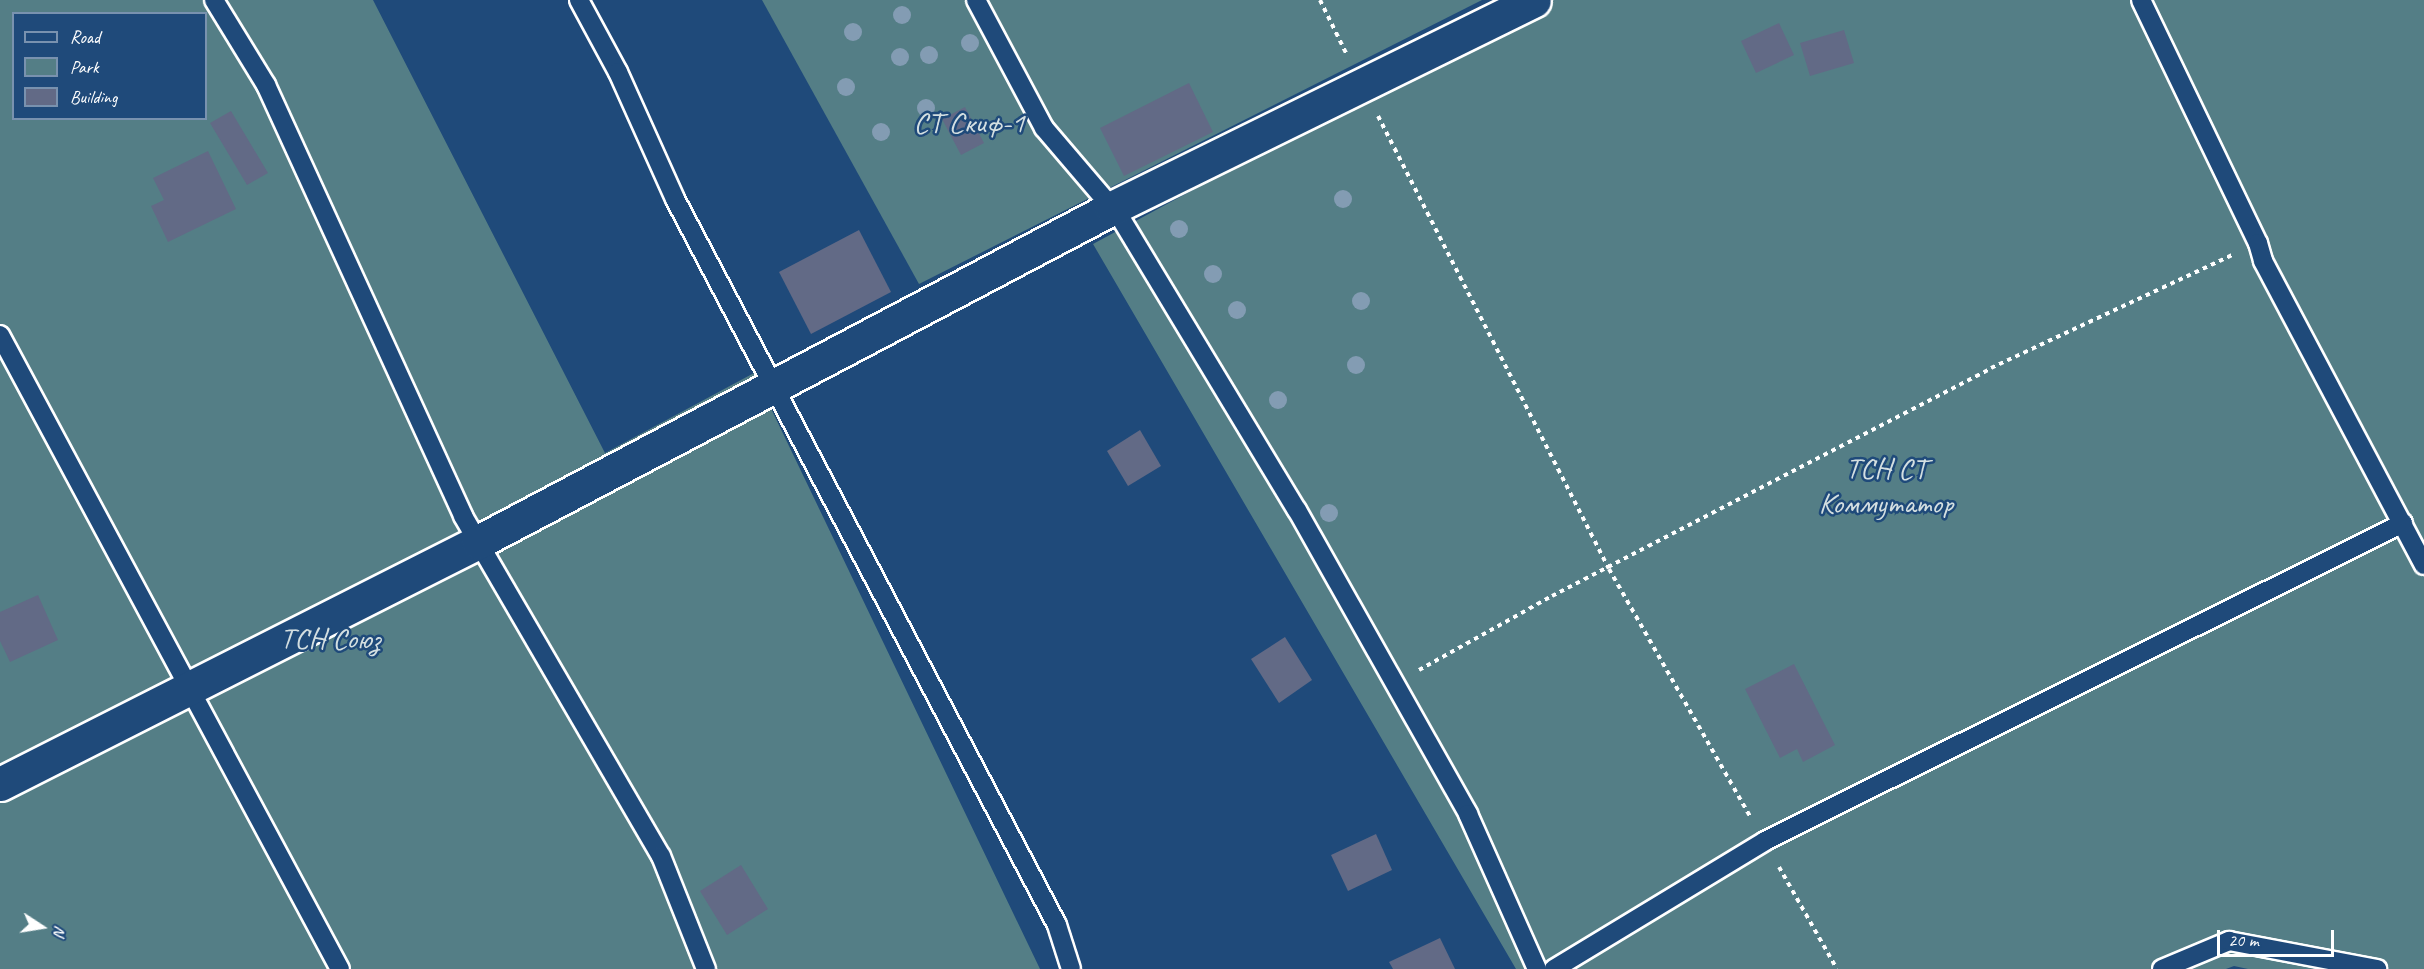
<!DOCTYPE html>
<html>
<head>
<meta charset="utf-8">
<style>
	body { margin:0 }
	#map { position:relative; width:2424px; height:969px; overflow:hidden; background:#1f4a7a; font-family:Caveat,sans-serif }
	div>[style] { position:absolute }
	.green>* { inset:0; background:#547e86 }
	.building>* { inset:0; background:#626a86 }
	.path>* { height:4px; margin-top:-2px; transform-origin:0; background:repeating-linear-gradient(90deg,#fff 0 4.5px,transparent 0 9px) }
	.roads { filter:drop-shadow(2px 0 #fff) drop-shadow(-2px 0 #fff) drop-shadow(0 2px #fff) drop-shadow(0 -2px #fff) }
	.service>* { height:18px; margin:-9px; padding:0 9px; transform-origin:9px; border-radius:9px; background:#1f4a7a }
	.minor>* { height:33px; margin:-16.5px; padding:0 16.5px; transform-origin:16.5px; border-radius:16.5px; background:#1f4a7a }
	.trees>* { width:18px; height:18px; margin:-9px; border-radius:50%; background:#839cb3 }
	span { translate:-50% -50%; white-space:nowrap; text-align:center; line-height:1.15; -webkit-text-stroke:5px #1f4a7a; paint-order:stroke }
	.park-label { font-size:30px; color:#d4dfe1 }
	.legend { position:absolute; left:12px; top:12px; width:195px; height:108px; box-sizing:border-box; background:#1f4a7a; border:2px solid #7992af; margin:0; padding:8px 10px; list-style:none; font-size:18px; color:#fff }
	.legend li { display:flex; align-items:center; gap:12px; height:30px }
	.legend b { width:30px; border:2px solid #7992af }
	.north { position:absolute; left:12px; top:897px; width:60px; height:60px; -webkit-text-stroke:4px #1f4a7a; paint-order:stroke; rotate:102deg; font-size:16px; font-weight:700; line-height:24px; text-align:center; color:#fff }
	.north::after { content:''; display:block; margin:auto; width:21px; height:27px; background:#fff; clip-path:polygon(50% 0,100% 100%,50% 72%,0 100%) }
	.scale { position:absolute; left:2217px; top:930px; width:117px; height:27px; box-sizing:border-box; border:3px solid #fff; border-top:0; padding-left:8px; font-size:18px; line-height:21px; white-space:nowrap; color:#fff; -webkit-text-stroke:4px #1f4a7a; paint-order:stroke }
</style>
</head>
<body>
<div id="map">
	<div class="green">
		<i style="clip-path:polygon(evenodd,0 0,373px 0,605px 453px,754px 373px,1040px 969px,0 969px,0 0,14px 14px,206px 14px,206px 118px,14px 118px,14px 14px)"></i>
		<i style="clip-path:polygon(762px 0,1482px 0,919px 284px)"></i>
		<i style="clip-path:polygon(1545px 0,2424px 0,2424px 969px,2248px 969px,2234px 966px,2226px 969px,1516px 969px,1093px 244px)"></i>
	</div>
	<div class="building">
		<i style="clip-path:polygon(1779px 23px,1794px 55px,1756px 73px,1741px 41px)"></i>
		<i style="clip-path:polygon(1844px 30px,1854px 63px,1810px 76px,1800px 43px)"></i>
		<i style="clip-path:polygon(1189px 83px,1213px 132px,1124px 176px,1100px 128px)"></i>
		<i style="clip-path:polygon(965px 107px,984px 143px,961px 155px,942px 119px)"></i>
		<i style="clip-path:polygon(231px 111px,268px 173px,247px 185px,210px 123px)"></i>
		<i style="clip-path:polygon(208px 151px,236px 209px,168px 242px,151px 206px,164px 200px,153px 178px)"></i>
		<i style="clip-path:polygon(859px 230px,891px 292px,811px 334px,779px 272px)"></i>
		<i style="clip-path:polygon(1140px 430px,1161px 466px,1128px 486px,1107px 451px)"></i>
		<i style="clip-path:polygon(38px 595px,58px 640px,10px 662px,0 641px,0 612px)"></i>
		<i style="clip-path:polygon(1285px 637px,1312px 680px,1279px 703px,1251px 659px)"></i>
		<i style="clip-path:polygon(1794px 664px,1835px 745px,1803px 762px,1797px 749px,1780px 758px,1745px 689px)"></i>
		<i style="clip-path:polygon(1376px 834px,1392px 870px,1348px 891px,1331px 855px)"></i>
		<i style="clip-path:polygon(741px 865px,768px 909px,727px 935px,700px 891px)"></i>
		<i style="clip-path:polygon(1440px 938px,1455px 969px,1393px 969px,1389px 962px)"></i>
	</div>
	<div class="path">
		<i style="left:1320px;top:0;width:59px;rotate:63.9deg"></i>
		<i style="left:1378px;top:116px;width:508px;rotate:62.98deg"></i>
		<i style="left:1609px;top:569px;width:284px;rotate:60.3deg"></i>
		<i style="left:1419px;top:670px;width:152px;rotate:-29.1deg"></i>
		<i style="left:1552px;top:596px;width:495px;rotate:-27.4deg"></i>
		<i style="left:1991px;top:368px;width:266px;rotate:-25.1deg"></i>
		<i style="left:1779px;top:867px;width:117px;rotate:60.4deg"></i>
	</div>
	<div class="roads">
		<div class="service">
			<i style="left:214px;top:0;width:100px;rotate:58.5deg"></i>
			<i style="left:266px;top:85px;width:474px;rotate:65.4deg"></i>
			<i style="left:463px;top:516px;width:393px;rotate:59.8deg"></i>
			<i style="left:661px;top:856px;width:122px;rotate:68.3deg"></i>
			<i style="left:579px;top:0;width:82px;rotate:61.6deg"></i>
			<i style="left:618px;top:72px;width:139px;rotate:65.8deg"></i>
			<i style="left:675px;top:199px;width:820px;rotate:62.25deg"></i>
			<i style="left:1057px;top:925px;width:46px;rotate:72.3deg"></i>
			<i style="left:976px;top:0;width:145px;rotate:62deg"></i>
			<i style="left:1044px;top:128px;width:117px;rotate:49.5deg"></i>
			<i style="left:1120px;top:217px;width:342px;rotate:58.9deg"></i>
			<i style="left:1297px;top:510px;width:349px;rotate:60.6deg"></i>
			<i style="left:1468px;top:814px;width:170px;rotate:66deg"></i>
			<i style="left:2141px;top:0;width:270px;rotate:64.3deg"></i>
			<i style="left:2258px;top:243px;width:19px;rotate:74deg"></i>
			<i style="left:2263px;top:261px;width:344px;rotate:62.1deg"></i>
			<i style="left:0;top:335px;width:719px;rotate:61.8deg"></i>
			<i style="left:1554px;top:969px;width:247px;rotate:-31.2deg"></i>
			<i style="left:1765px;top:841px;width:713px;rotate:-26.49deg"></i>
			<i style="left:2162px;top:969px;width:73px;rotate:-22.7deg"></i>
			<i style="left:2229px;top:941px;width:151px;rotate:10.7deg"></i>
		</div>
		<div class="minor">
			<i style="left:0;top:784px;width:536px;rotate:-26.85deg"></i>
			<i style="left:478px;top:542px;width:717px;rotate:-27.78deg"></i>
			<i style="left:1112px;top:208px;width:470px;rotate:-26.2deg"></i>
		</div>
	</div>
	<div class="trees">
		<i style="left:902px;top:15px"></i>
		<i style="left:853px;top:32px"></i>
		<i style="left:970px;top:43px"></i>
		<i style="left:929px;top:55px"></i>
		<i style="left:900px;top:57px"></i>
		<i style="left:846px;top:87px"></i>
		<i style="left:926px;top:108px"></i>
		<i style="left:881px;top:132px"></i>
		<i style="left:1343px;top:199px"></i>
		<i style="left:1179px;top:229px"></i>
		<i style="left:1213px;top:274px"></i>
		<i style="left:1361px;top:301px"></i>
		<i style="left:1237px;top:310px"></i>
		<i style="left:1356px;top:365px"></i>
		<i style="left:1278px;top:400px"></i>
		<i style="left:1329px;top:513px"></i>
	</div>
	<div class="park-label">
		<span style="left:969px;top:122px">СТ Скиф-1</span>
		<span style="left:1886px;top:485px">ТСН СТ<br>Коммутатор</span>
		<span style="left:330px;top:638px">ТСН Союз</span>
	</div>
	<ul class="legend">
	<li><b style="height:8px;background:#1f4a7a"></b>Road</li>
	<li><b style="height:16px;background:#547e86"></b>Park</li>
	<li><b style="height:16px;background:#626a86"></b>Building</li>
	</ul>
	<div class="north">N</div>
	<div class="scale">20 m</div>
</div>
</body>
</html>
